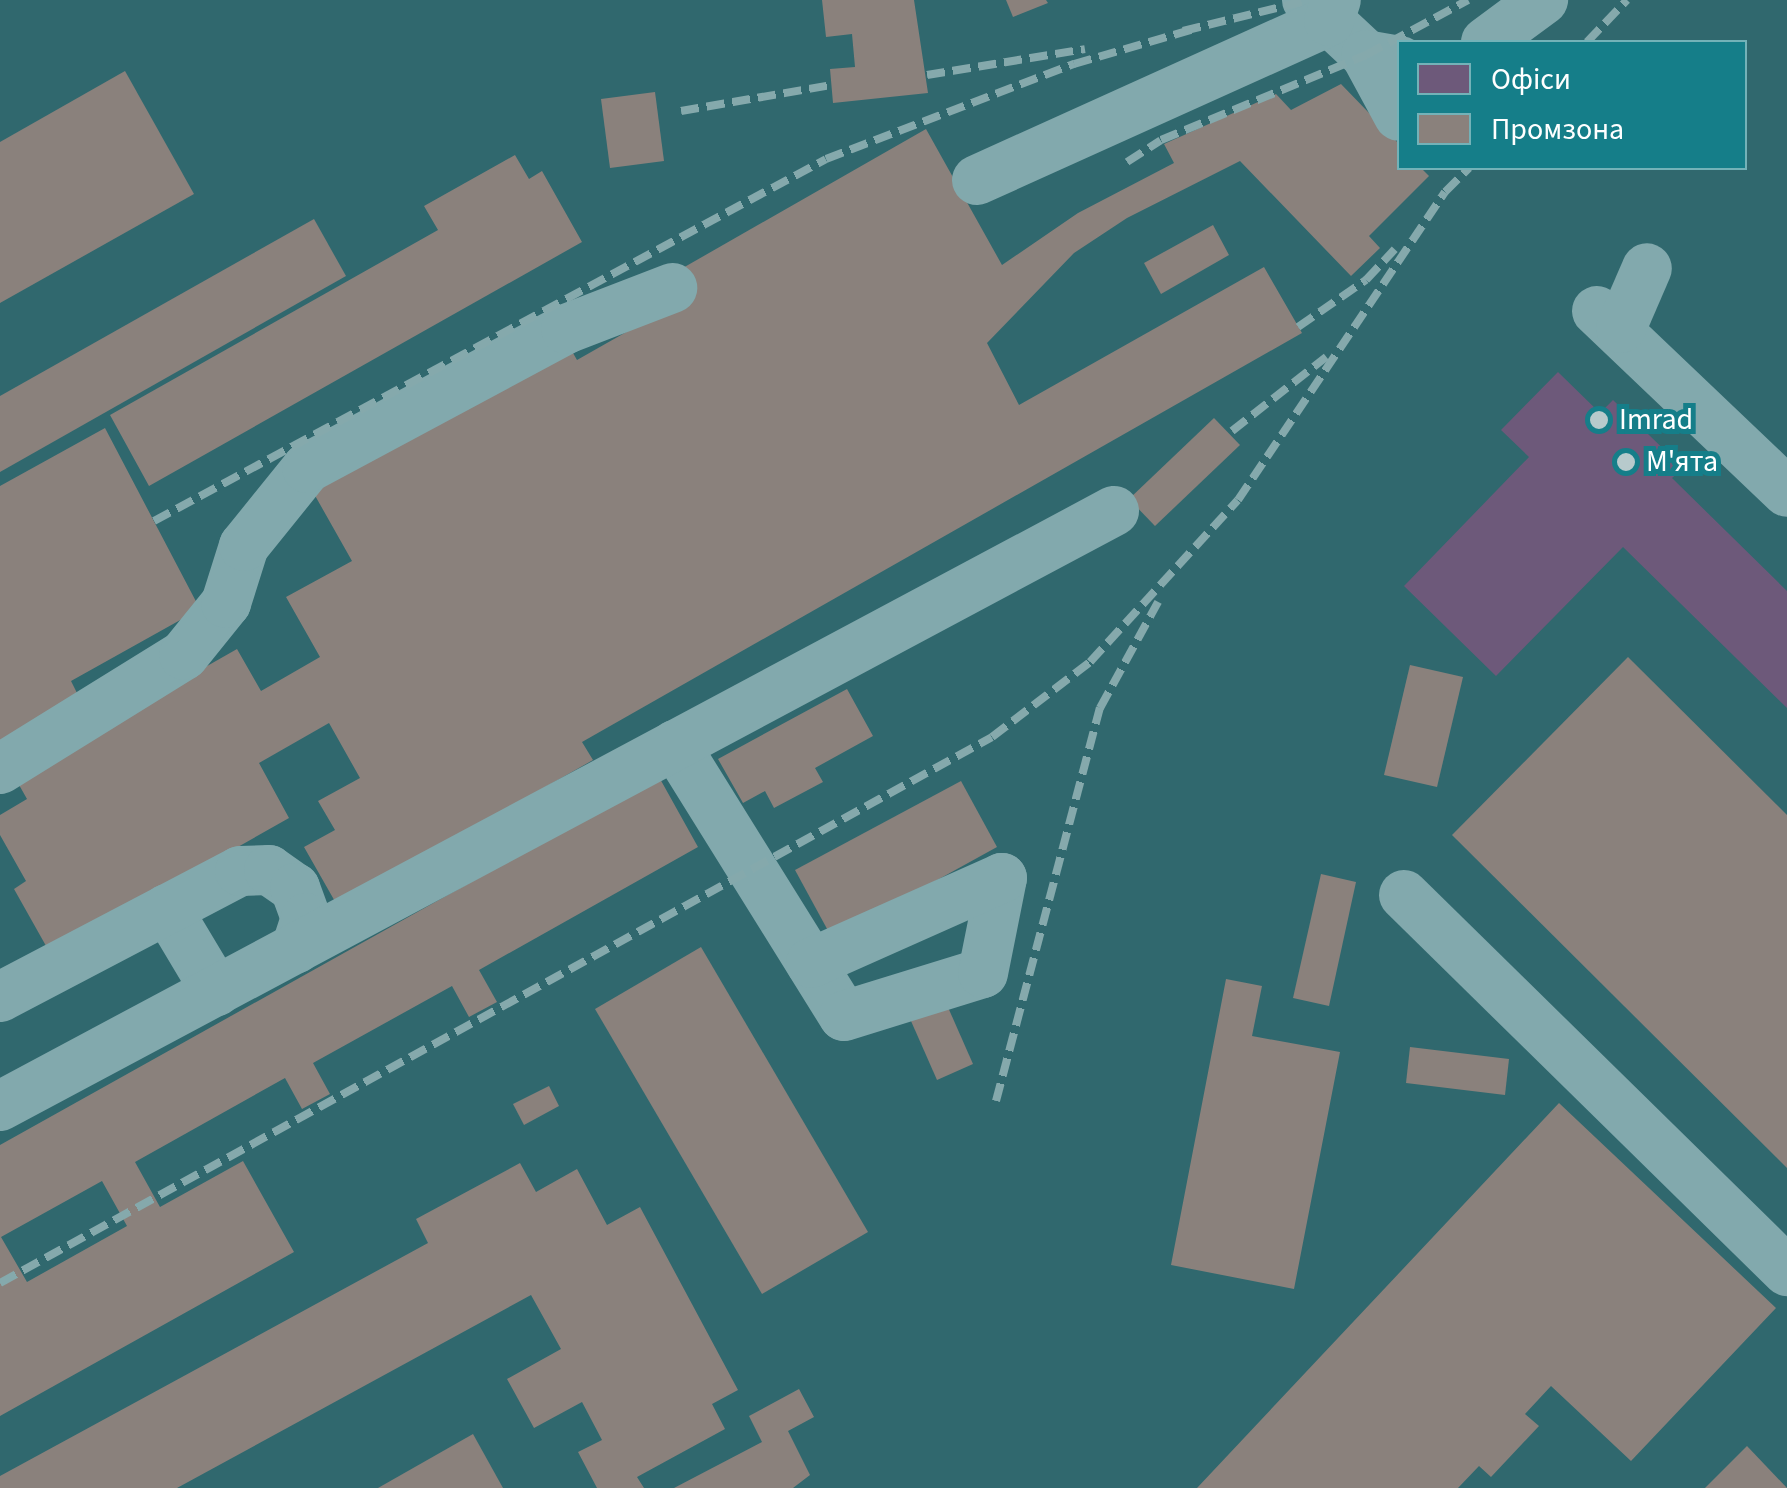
<!DOCTYPE html>
<html>
<head>
<meta charset="utf-8">
<style>
	body { margin:0 }
	#map { position:relative; width:1787px; height:1488px; overflow:hidden; background:#30686e; font-family:"Source Sans 3",sans-serif }
	div>[style] { position:absolute }
	.offices>* { inset:0; background:#6d597a }
	.industry>* { inset:0; background:#8a817c }
	.minor>* { height:50px; margin:-25px; padding:0 25px; transform-origin:25px; border-radius:25px; background:#82a9ad }
	.rail>* { height:8px; margin-top:-4px; transform-origin:0; background:repeating-linear-gradient(90deg,#85a9ac 0 18px,transparent 0 26px) }
	.dots>* { width:28px; height:28px; translate:-50% -50%; box-sizing:border-box; border:5px solid #157e89; border-radius:50% }
	span { translate:-50% -50%; white-space:nowrap; text-align:center; line-height:1.15; -webkit-text-stroke:10px #157e89; paint-order:stroke }
	.poi-label { font-size:30px; color:#fff }
	.left { translate:0 -50%; text-align:left }
	.legend { position:absolute; left:1397px; top:40px; width:350px; height:130px; box-sizing:border-box; background:#157e89; border:2px solid #73b2b8; margin:0; padding:12px 18px; list-style:none; font-size:30px; color:#fff }
	.legend li { display:flex; align-items:center; gap:20px; height:50px }
	.legend b { width:50px; border:2px solid #73b2b8 }
</style>
</head>
<body>
<div id="map">
	<div class="offices">
		<i style="clip-path:polygon(1558px 372px,1600px 413px,1613px 400px,1683px 468px,1672px 478px,1787px 591px,1787px 708px,1623px 547px,1496px 676px,1404px 586px,1529px 457px,1501px 430px)"></i>
	</div>
	<div class="industry">
		<i style="clip-path:polygon(822px 0,914px 0,928px 93px,833px 103px,830px 69px,855px 67px,852px 34px,826px 37px)"></i>
		<i style="clip-path:polygon(1006px 0,1046px 0,1048px 3px,1013px 17px)"></i>
		<i style="clip-path:polygon(125px 71px,194px 194px,0 303px,0 142px)"></i>
		<i style="clip-path:polygon(1341px 84px,1400px 145px,1400px 168px,1421px 168px,1429px 176px,1369px 236px,1380px 248px,1351px 276px,1240px 161px,1127px 218px,1074px 253px,987px 343px,1019px 405px,1264px 267px,1302px 333px,582px 742px,593px 760px,337px 905px,304px 847px,335px 830px,318px 801px,360px 778px,329px 723px,259px 763px,289px 818px,50px 953px,14px 889px,26px 881px,0 835px,0 815px,27px 799px,14px 776px,237px 649px,261px 691px,320px 657px,286px 597px,352px 561px,313px 492px,569px 346px,577px 360px,688px 297px,674px 273px,926px 129px,1002px 265px,1078px 213px,1174px 163px,1164px 144px,1276px 94px,1291px 110px)"></i>
		<i style="clip-path:polygon(655px 92px,664px 161px,610px 168px,601px 99px)"></i>
		<i style="clip-path:polygon(515px 155px,529px 179px,542px 171px,582px 242px,149px 486px,110px 415px,438px 230px,424px 206px)"></i>
		<i style="clip-path:polygon(314px 219px,346px 276px,0 472px,0 396px)"></i>
		<i style="clip-path:polygon(1213px 225px,1229px 255px,1161px 294px,1144px 263px)"></i>
		<i style="clip-path:polygon(1214px 418px,1240px 445px,1155px 526px,1129px 499px)"></i>
		<i style="clip-path:polygon(105px 428px,200px 609px,71px 681px,83px 705px,0 751px,0 486px)"></i>
		<i style="clip-path:polygon(1628px 657px,1787px 815px,1787px 1168px,1452px 835px)"></i>
		<i style="clip-path:polygon(1410px 665px,1463px 677px,1437px 787px,1384px 775px)"></i>
		<i style="clip-path:polygon(847px 689px,873px 736px,815px 768px,823px 782px,774px 808px,765px 791px,743px 803px,718px 759px)"></i>
		<i style="clip-path:polygon(evenodd,659px 777px,698px 847px,479px 970px,497px 1002px,469px 1017px,452px 986px,313px 1063px,330px 1094px,302px 1109px,285px 1078px,135px 1162px,160px 1207px,243px 1161px,294px 1252px,0 1416px,0 1145px,659px 777px,102px 1181px,127px 1226px,27px 1282px,1px 1237px,102px 1181px)"></i>
		<i style="clip-path:polygon(961px 781px,997px 847px,832px 938px,795px 870px)"></i>
		<i style="clip-path:polygon(1321px 874px,1356px 882px,1329px 1006px,1293px 998px)"></i>
		<i style="clip-path:polygon(701px 947px,868px 1232px,762px 1294px,595px 1009px)"></i>
		<i style="clip-path:polygon(1226px 979px,1262px 986px,1252px 1036px,1340px 1052px,1294px 1289px,1171px 1265px)"></i>
		<i style="clip-path:polygon(947px 1005px,973px 1064px,937px 1080px,911px 1021px)"></i>
		<i style="clip-path:polygon(1410px 1047px,1509px 1059px,1505px 1095px,1406px 1083px)"></i>
		<i style="clip-path:polygon(549px 1086px,559px 1106px,524px 1125px,513px 1104px)"></i>
		<i style="clip-path:polygon(1559px 1103px,1776px 1308px,1631px 1461px,1551px 1386px,1525px 1414px,1539px 1426px,1491px 1477px,1479px 1466px,1458px 1488px,1197px 1488px)"></i>
		<i style="clip-path:polygon(520px 1163px,536px 1192px,577px 1169px,607px 1225px,640px 1207px,738px 1390px,712px 1404px,725px 1429px,637px 1477px,644px 1488px,597px 1488px,578px 1452px,602px 1440px,582px 1402px,534px 1428px,507px 1379px,561px 1349px,531px 1295px,177px 1488px,0 1488px,0 1476px,428px 1243px,416px 1219px)"></i>
		<i style="clip-path:polygon(799px 1389px,814px 1417px,788px 1431px,810px 1475px,793px 1488px,674px 1488px,762px 1442px,749px 1416px)"></i>
		<i style="clip-path:polygon(473px 1434px,503px 1488px,378px 1488px)"></i>
		<i style="clip-path:polygon(1747px 1446px,1787px 1488px,1705px 1488px)"></i>
	</div>
	<div class="minor">
		<i style="left:1307px;top:0;width:81px;rotate:43deg"></i>
		<i style="left:1366px;top:55px;width:35px;rotate:10deg"></i>
		<i style="left:1486px;top:42px;width:71px;rotate:-36.4deg"></i>
		<i style="left:1366px;top:55px;width:69px;rotate:61.6deg"></i>
		<i style="left:977px;top:180px;width:386px;rotate:-24.3deg"></i>
		<i style="left:1329px;top:21px;width:22px;rotate:-72deg"></i>
		<i style="left:1597px;top:311px;width:262px;rotate:43.6deg"></i>
		<i style="left:1621px;top:328px;width:65px;rotate:-66.6deg"></i>
		<i style="left:675px;top:745px;width:319px;rotate:58.1deg"></i>
		<i style="left:844px;top:1016px;width:145px;rotate:-17.2deg"></i>
		<i style="left:983px;top:973px;width:97px;rotate:-78.7deg"></i>
		<i style="left:0;top:769px;width:216px;rotate:-31.8deg"></i>
		<i style="left:184px;top:655px;width:67px;rotate:-51.1deg"></i>
		<i style="left:226px;top:603px;width:60px;rotate:-72.5deg"></i>
		<i style="left:244px;top:546px;width:100px;rotate:-51.1deg"></i>
		<i style="left:307px;top:468px;width:294px;rotate:-28.2deg"></i>
		<i style="left:566px;top:329px;width:114px;rotate:-21.1deg"></i>
		<i style="left:1404px;top:895px;width:537px;rotate:44.47deg"></i>
		<i style="left:167px;top:909px;width:96px;rotate:59.1deg"></i>
		<i style="left:811px;top:963px;width:209px;rotate:-24deg"></i>
		<i style="left:0;top:997px;width:271px;rotate:-27.7deg"></i>
		<i style="left:240px;top:871px;width:29px;rotate:-2deg"></i>
		<i style="left:269px;top:870px;width:32px;rotate:35deg"></i>
		<i style="left:295px;top:888px;width:32px;rotate:70deg"></i>
		<i style="left:306px;top:918px;width:32px;rotate:108deg"></i>
		<i style="left:0;top:1106px;width:1263px;rotate:-28.11deg"></i>
	</div>
	<div class="rail">
		<i style="left:1183px;top:31px;width:130px;rotate:-13.8deg"></i>
		<i style="left:1587px;top:42px;width:58px;rotate:-46.4deg"></i>
		<i style="left:927px;top:75px;width:160px;rotate:-9.3deg"></i>
		<i style="left:681px;top:111px;width:152px;rotate:-9.8deg"></i>
		<i style="left:1127px;top:162px;width:40px;rotate:-32.9deg"></i>
		<i style="left:1161px;top:140px;width:222px;rotate:-22.5deg"></i>
		<i style="left:1366px;top:55px;width:116px;rotate:-28.3deg"></i>
		<i style="left:1298px;top:327px;width:83px;rotate:-34.7deg"></i>
		<i style="left:1366px;top:280px;width:42px;rotate:-46.9deg"></i>
		<i style="left:1232px;top:431px;width:120px;rotate:-38.2deg"></i>
		<i style="left:154px;top:521px;width:763px;rotate:-28.31deg"></i>
		<i style="left:826px;top:159px;width:266px;rotate:-21deg"></i>
		<i style="left:1074px;top:64px;width:128px;rotate:-16.3deg"></i>
		<i style="left:996px;top:1101px;width:407px;rotate:-75.2deg"></i>
		<i style="left:1100px;top:708px;width:121px;rotate:-61.3deg"></i>
		<i style="left:0;top:1283px;width:1132px;rotate:-28.83deg"></i>
		<i style="left:992px;top:737px;width:123px;rotate:-37.4deg"></i>
		<i style="left:1090px;top:662px;width:219px;rotate:-47.6deg"></i>
		<i style="left:1238px;top:500px;width:371px;rotate:-56.1deg"></i>
		<i style="left:1445px;top:192px;width:34px;rotate:-45deg"></i>
	</div>
	<div class="dots">
		<i style="left:1599px;top:420px;background:#b7cacc"></i>
		<i style="left:1626px;top:462px;background:#b7cacc"></i>
	</div>
	<div class="poi-label">
		<span class="left" style="left:1619px;top:420px">Imrad</span>
		<span class="left" style="left:1646px;top:462px">М'ята</span>
	</div>
	<ul class="legend">
	<li><b style="height:28px;background:#6d597a"></b>Офіси</li>
	<li><b style="height:28px;background:#8a817c"></b>Промзона</li>
	</ul>
</div>
</body>
</html>
